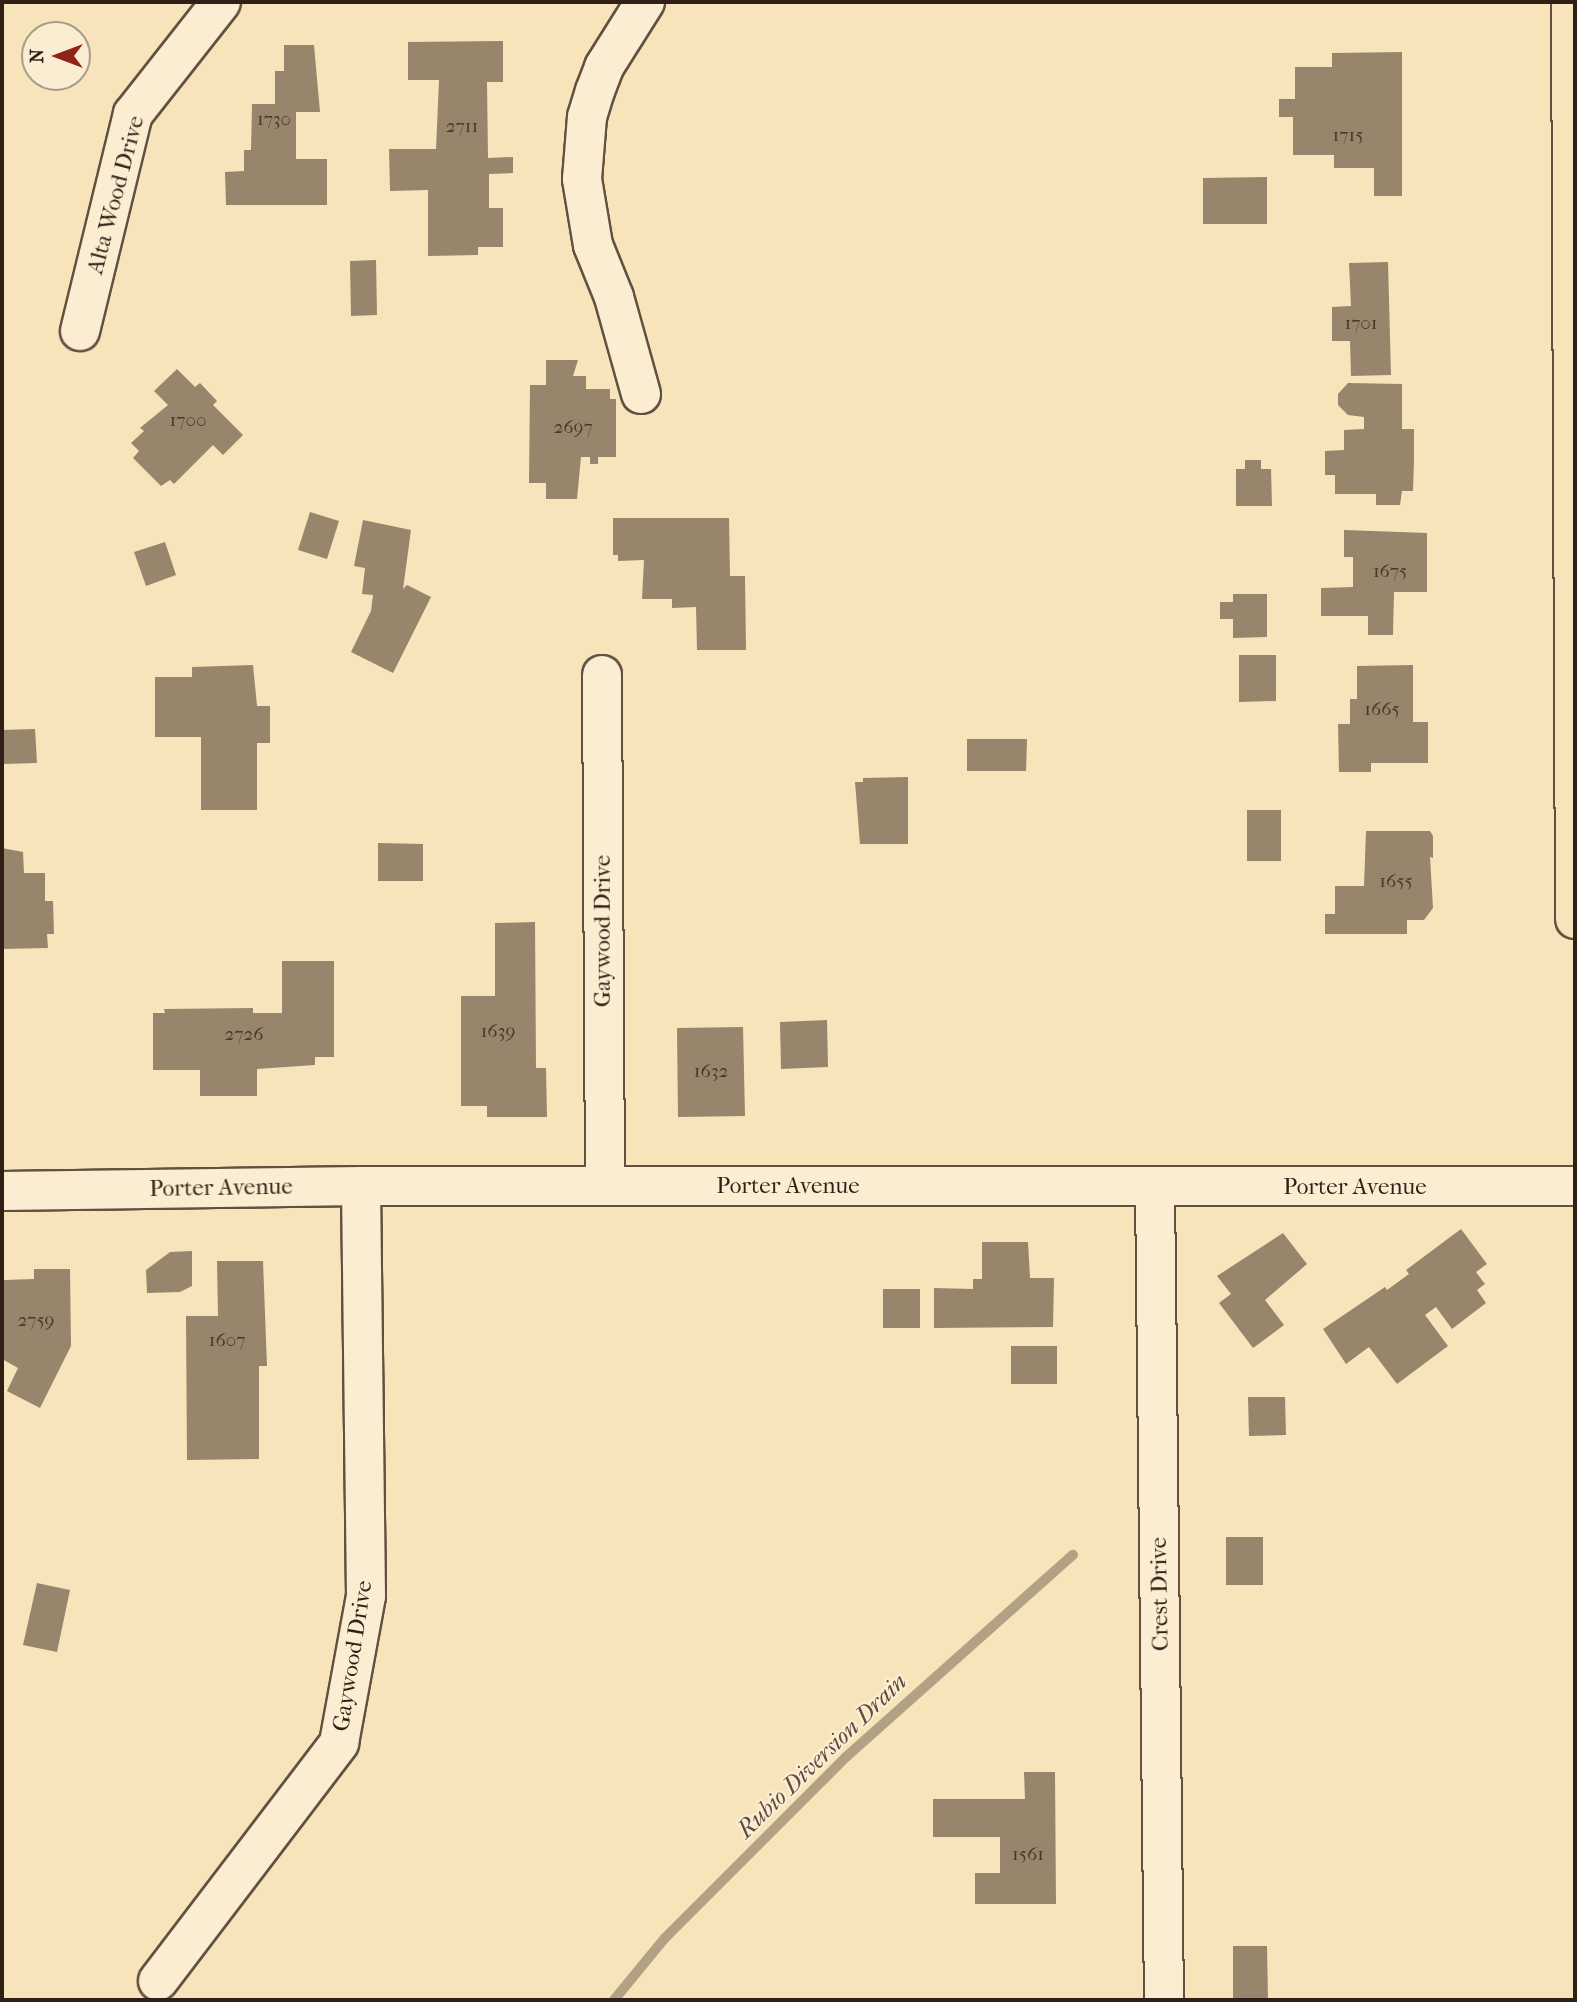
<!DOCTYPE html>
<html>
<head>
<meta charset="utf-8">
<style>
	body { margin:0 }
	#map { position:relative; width:1577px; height:2002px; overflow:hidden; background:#f7e4ba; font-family:"IM FELL French Canon",serif }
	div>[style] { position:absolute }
	.stream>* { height:10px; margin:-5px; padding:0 5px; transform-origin:5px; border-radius:5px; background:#b3a183 }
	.building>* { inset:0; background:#97856c }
	.roads { filter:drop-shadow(2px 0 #625040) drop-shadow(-2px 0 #625040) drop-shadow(0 2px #625040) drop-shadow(0 -2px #625040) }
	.minor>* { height:38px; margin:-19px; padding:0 19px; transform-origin:19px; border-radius:19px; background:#faedd2 }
	.major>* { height:38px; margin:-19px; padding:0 19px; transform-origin:19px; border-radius:19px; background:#f7e4ba }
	span { translate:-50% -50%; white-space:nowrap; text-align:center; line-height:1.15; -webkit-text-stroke:5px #faedd2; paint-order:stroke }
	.number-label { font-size:19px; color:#4a382c }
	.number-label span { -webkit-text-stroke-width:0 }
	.street-label { font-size:23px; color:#301f17 }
	.water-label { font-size:24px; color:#5e4c3d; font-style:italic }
	.frame { position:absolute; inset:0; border:4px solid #301f17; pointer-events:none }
	.north { position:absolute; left:21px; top:21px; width:70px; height:70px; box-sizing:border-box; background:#faedd2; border:2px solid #a99b87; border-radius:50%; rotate:270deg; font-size:19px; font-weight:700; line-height:28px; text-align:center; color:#301f17 }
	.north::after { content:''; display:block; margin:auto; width:24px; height:32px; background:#8f2418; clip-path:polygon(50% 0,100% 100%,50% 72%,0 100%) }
</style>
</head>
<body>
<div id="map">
	<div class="stream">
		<i style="left:614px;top:2000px;width:80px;rotate:-50.6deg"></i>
		<i style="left:665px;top:1938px;width:256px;rotate:-45deg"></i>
		<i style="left:846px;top:1757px;width:304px;rotate:-41.7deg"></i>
	</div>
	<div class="building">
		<i style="clip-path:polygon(503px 41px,503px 82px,487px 82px,488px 158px,513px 157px,513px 173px,489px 174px,489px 208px,503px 208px,503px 247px,478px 247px,478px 255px,428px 256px,428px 190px,390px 191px,389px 149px,436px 149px,439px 80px,408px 80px,408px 42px)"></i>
		<i style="clip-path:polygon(284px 45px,314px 45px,320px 112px,296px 112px,296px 159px,327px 159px,327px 205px,226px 205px,225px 172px,244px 171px,244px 150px,251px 150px,252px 104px,275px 104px,275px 71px,284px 71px)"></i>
		<i style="clip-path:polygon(1402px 52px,1402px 196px,1374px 196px,1374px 168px,1334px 168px,1334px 155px,1293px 155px,1293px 117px,1279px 117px,1279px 99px,1295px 99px,1295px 67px,1332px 67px,1332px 53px)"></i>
		<i style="clip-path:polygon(1267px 177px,1267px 224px,1203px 224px,1203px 178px)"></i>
		<i style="clip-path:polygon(376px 260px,377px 315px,351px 316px,350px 261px)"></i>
		<i style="clip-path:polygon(1388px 262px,1391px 375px,1351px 376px,1350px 341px,1332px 341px,1332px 307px,1351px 306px,1349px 263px)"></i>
		<i style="clip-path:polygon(546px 360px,578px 360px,573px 376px,586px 376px,586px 389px,610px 389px,610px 399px,616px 399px,616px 457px,598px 457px,598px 464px,590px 464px,590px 457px,581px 457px,577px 499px,546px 499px,546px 483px,529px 483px,530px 385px,546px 385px)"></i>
		<i style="clip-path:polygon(177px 369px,195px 387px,200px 383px,217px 401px,213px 405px,243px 435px,223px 455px,213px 445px,174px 484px,170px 480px,161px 486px,133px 458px,139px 451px,131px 443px,144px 431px,140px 428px,168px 405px,154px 391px)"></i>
		<i style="clip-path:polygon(1348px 383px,1402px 384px,1402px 429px,1414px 429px,1414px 461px,1413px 491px,1402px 491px,1400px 505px,1376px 505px,1376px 494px,1335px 494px,1335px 475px,1325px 475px,1325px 451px,1344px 450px,1344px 430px,1364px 429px,1364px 417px,1348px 415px,1338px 405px,1338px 394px)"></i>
		<i style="clip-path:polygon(1245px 460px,1261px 460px,1261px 469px,1271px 469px,1272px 506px,1236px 506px,1236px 469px,1245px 469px)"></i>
		<i style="clip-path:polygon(310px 512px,339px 521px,327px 559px,298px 550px)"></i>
		<i style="clip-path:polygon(613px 518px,729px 518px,730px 576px,745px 576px,746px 650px,697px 650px,696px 607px,672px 608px,672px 599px,642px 599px,644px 560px,618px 561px,618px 555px,613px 555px)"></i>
		<i style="clip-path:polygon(363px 520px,411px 530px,403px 589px,407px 585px,431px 597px,393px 673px,351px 652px,371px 611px,373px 595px,362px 594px,365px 568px,354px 566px)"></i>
		<i style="clip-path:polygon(1344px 530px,1427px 533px,1427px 592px,1394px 592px,1393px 635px,1368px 635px,1368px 616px,1321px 616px,1321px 588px,1353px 587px,1353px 557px,1344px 557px)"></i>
		<i style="clip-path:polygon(165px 542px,176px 575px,146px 586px,134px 552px)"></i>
		<i style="clip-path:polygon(1233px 594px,1267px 594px,1267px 637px,1233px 638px,1233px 619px,1220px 619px,1220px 602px,1233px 602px)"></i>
		<i style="clip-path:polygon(1239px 655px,1276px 655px,1276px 701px,1239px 702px)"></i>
		<i style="clip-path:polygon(253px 665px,257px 706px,270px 706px,270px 743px,257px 743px,257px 810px,201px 810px,201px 737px,155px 737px,155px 677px,192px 677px,192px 667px)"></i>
		<i style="clip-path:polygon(1413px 665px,1413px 722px,1428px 722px,1428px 763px,1371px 763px,1371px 772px,1339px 772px,1338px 724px,1350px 724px,1350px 699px,1357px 699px,1357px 666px)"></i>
		<i style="clip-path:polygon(35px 729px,37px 763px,2px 764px,2px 730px)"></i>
		<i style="clip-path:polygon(967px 739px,1027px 739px,1026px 771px,967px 771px)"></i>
		<i style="clip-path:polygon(908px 777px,908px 844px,860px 844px,855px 782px,863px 782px,863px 778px)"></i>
		<i style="clip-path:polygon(1247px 810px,1281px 810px,1281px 861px,1247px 861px)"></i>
		<i style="clip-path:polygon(1366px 831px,1430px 831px,1433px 836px,1433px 858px,1430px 857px,1433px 908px,1424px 920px,1407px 920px,1407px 934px,1325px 934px,1325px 914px,1335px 914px,1335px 886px,1364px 886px)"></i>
		<i style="clip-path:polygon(378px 843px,423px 844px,423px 881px,378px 881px)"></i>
		<i style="clip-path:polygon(2px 848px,23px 852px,24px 873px,45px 873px,45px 901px,53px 901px,54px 934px,47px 934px,48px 948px,2px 949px)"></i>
		<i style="clip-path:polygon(535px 922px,536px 1068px,546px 1068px,547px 1117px,487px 1117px,487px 1106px,461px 1106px,461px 996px,495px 996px,495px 923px)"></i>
		<i style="clip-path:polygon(282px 961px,334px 961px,334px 1057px,315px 1057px,315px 1065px,257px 1069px,257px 1096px,200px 1096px,200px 1070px,153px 1070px,153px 1013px,165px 1013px,164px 1009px,253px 1008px,253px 1013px,282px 1013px)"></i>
		<i style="clip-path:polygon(827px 1020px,828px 1067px,781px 1069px,780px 1022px)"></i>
		<i style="clip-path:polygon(743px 1027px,745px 1116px,678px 1117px,677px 1028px)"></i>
		<i style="clip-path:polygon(1461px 1229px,1487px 1264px,1476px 1272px,1485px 1284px,1477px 1290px,1486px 1303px,1452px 1329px,1436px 1307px,1425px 1315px,1448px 1346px,1397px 1384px,1369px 1347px,1346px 1364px,1323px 1329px,1385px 1287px,1387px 1290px,1409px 1274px,1406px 1270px)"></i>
		<i style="clip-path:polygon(1283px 1233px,1307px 1264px,1265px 1300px,1284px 1325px,1253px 1348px,1219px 1303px,1231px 1294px,1217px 1276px)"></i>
		<i style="clip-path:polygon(982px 1242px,1028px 1242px,1030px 1278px,1054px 1278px,1053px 1327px,934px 1328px,934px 1288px,973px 1289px,973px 1279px,982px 1279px)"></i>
		<i style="clip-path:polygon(192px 1251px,192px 1286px,180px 1292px,147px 1293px,146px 1270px,170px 1252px)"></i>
		<i style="clip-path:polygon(217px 1261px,263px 1261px,267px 1366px,259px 1366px,259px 1459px,187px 1460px,186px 1316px,218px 1316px)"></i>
		<i style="clip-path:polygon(34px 1269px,70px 1269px,71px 1346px,40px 1408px,7px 1391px,18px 1368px,2px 1359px,4px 1280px,34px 1279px)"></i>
		<i style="clip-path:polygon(883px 1289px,920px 1289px,920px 1328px,883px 1328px)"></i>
		<i style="clip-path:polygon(1011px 1346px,1057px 1346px,1057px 1384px,1011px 1384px)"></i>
		<i style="clip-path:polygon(1248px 1397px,1285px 1397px,1286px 1435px,1249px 1436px)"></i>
		<i style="clip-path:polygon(1226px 1537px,1263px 1537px,1263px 1585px,1226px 1585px)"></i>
		<i style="clip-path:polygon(37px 1583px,70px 1590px,57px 1652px,23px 1645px)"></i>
		<i style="clip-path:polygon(1024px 1772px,1055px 1772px,1056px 1904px,975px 1904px,975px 1873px,1000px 1873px,1000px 1837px,933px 1837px,933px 1799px,1025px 1799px)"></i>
		<i style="clip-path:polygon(1233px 1946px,1267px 1946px,1268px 2000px,1233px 2000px)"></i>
	</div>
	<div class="roads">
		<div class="minor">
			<i style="left:80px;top:331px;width:223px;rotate:-76.3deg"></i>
			<i style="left:133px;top:114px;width:142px;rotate:-51.8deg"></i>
			<i style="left:641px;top:394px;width:101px;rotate:-105.6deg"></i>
			<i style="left:614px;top:297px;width:56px;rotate:-112deg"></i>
			<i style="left:593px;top:245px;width:67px;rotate:-99.5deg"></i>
			<i style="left:582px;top:179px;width:62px;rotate:-85.4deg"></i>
			<i style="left:587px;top:117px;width:27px;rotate:-73deg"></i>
			<i style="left:595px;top:91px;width:26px;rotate:-69deg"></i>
			<i style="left:604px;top:67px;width:77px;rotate:-57.8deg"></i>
			<i style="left:602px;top:675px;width:511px;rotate:89.66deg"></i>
			<i style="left:1155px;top:1187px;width:813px;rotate:89.37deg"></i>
			<i style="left:2px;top:1191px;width:359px;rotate:-0.8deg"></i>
			<i style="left:361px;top:1186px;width:1214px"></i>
			<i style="left:158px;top:1981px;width:299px;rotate:-52.7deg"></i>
			<i style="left:339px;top:1743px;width:149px;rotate:-79.6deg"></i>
			<i style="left:366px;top:1596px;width:410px;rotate:-90.7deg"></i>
		</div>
		<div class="major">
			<i style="left:1571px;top:2px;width:917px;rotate:89.75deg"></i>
		</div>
	</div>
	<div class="number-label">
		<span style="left:274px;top:120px">1730</span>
		<span style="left:462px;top:127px">2711</span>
		<span style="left:1348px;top:136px">1715</span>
		<span style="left:1361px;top:324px">1701</span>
		<span style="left:188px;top:421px">1700</span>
		<span style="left:573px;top:428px">2697</span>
		<span style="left:1390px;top:572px">1675</span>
		<span style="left:1382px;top:710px">1665</span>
		<span style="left:1396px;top:882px">1655</span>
		<span style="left:498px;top:1032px">1639</span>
		<span style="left:244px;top:1035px">2726</span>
		<span style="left:711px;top:1072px">1632</span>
		<span style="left:36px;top:1321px">2759</span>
		<span style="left:227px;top:1341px">1607</span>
		<span style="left:1028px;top:1855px">1561</span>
	</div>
	<div class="street-label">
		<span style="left:116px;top:195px;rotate:-75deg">Alta Wood Drive</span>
		<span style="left:603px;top:931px;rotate:-90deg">Gaywood Drive</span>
		<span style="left:788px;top:1186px">Porter Avenue</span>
		<span style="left:1355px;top:1187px">Porter Avenue</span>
		<span style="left:221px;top:1188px;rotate:-1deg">Porter Avenue</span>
		<span style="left:1160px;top:1594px;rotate:-91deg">Crest Drive</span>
		<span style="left:353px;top:1656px;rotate:-81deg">Gaywood Drive</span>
	</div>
	<div class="water-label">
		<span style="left:822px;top:1756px;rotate:-44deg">Rubio Diversion Drain</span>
	</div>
	<div class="frame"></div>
	<div class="north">N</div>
</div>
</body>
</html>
